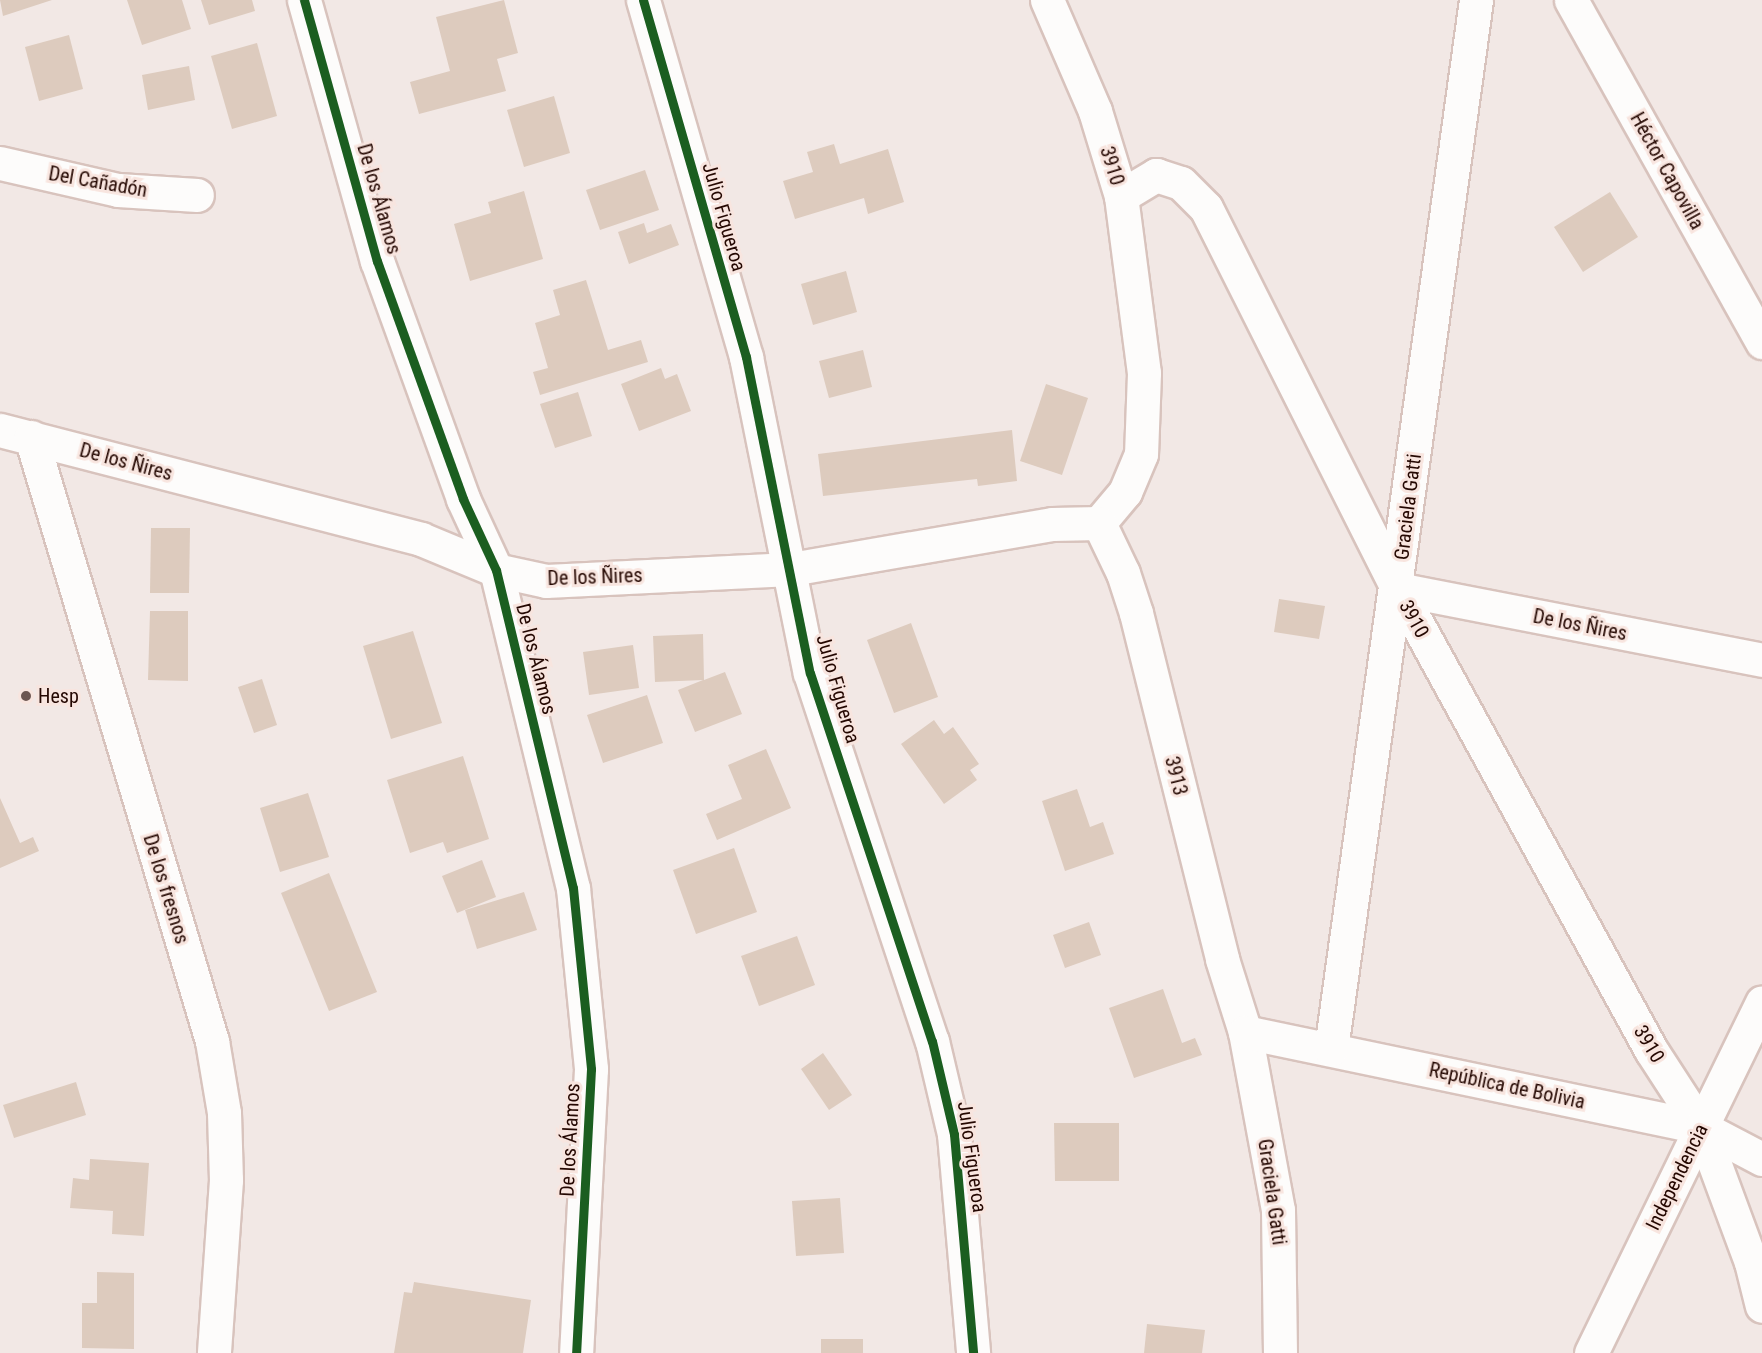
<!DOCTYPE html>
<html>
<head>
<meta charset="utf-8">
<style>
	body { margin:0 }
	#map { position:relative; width:1762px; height:1353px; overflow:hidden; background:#f2e8e5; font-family:"Roboto Condensed",sans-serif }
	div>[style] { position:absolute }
	.building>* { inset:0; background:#ddcbbe }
	.roads { filter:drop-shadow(2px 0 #d8c3bd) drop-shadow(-2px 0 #d8c3bd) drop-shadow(0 2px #d8c3bd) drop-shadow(0 -2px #d8c3bd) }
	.minor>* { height:33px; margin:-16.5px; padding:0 16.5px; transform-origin:16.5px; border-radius:16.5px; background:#fdfcfb }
	.cycleway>* { height:9px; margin:-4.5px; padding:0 4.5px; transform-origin:4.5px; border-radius:4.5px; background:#1b5e20 }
	.dots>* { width:16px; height:16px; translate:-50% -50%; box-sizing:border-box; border:3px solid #f8e5df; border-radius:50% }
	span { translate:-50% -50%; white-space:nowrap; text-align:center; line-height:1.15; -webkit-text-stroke:6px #f8e5df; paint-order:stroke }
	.street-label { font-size:20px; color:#240701 }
	.poi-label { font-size:20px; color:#240701 }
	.left { translate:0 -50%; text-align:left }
</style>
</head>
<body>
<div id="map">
	<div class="building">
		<i style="clip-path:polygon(0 0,52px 0,3px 16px)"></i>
		<i style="clip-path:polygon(127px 0,182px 0,191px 29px,142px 45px)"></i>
		<i style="clip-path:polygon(201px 0,252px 0,255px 11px,209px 25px)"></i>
		<i style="clip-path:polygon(504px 0,518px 53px,497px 59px,506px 91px,419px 114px,410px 82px,450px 71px,436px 17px)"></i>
		<i style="clip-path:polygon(69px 35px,83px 89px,39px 101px,25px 47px)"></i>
		<i style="clip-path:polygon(257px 43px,277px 116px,232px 129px,211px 56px)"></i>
		<i style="clip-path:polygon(189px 66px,195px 100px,148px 110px,142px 75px)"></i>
		<i style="clip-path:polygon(554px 96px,570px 153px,524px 167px,507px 110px)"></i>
		<i style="clip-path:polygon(834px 144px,840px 164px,888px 149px,904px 202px,868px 214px,864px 198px,795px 219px,783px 181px,813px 172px,807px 152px)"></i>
		<i style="clip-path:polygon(645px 170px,659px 210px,600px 230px,586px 190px)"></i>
		<i style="clip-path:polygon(524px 191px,543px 259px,470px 281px,454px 224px,491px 213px,488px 202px)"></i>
		<i style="clip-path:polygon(1610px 192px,1638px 237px,1583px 272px,1554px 227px)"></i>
		<i style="clip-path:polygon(644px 223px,647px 233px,671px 224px,679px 245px,629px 264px,618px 232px)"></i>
		<i style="clip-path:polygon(846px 271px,857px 312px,813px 325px,801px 284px)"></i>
		<i style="clip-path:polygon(586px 280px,608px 350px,641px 340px,648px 362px,540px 395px,533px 372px,548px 368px,535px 323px,560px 315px,553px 290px)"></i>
		<i style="clip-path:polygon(863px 350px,872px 387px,829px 398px,819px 361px)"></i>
		<i style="clip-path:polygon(661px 368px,665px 379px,677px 374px,691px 411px,639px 431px,621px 384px)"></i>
		<i style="clip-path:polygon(1046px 384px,1088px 398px,1062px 475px,1020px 461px)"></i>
		<i style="clip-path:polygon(578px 392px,592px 436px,555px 448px,540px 404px)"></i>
		<i style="clip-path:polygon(1012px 430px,1017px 481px,978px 486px,977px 479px,823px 496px,818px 454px)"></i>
		<i style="clip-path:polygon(151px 528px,190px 528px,189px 593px,150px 593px)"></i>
		<i style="clip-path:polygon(1279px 599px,1325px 606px,1319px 639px,1274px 632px)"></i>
		<i style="clip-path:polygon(150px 611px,188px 611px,188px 681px,148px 680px)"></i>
		<i style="clip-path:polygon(911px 623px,938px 697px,894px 713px,867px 640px)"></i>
		<i style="clip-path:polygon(413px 631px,442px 723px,391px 739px,363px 646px)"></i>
		<i style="clip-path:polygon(703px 634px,704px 680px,725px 672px,742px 714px,695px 732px,678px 690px,703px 680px,655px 682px,653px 636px)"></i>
		<i style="clip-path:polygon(633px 645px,639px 688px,589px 695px,583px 652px)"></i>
		<i style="clip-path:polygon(262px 679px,277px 725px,254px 733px,238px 687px)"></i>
		<i style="clip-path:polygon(647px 695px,663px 743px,603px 763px,587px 715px)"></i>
		<i style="clip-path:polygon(934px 720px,944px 734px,953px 727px,979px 764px,970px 770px,977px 780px,944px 804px,901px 744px)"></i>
		<i style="clip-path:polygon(766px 749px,791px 808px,717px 840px,706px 814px,742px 799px,728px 765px)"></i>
		<i style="clip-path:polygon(463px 756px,489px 839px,447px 853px,443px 842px,410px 853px,387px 780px)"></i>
		<i style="clip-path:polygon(1077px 789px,1090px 827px,1103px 822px,1114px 854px,1065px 871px,1042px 801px)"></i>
		<i style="clip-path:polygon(308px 793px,329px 857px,280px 872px,260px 808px)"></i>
		<i style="clip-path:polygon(0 798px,20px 843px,33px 837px,39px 851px,0 868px)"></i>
		<i style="clip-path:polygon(734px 848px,757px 912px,696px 934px,673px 870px)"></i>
		<i style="clip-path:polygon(482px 860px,496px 897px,457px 913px,442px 876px)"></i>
		<i style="clip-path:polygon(329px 873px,377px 992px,329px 1011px,281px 893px)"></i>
		<i style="clip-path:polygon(524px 892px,537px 930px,477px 949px,465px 910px)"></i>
		<i style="clip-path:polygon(1089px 922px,1101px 955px,1065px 968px,1053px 935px)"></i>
		<i style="clip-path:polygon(797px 936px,815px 985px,759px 1006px,741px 956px)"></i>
		<i style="clip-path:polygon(1163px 989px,1182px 1043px,1195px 1038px,1202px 1055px,1134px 1078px,1109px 1008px)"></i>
		<i style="clip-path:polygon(823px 1053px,852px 1095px,829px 1110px,801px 1069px)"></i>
		<i style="clip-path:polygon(76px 1082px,86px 1115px,14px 1138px,3px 1105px)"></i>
		<i style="clip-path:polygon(1054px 1123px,1119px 1123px,1119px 1181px,1055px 1181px)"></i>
		<i style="clip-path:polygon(90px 1159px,149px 1163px,144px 1236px,112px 1234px,113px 1211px,70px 1208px,73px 1178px,89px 1180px)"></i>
		<i style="clip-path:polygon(840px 1198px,844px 1253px,796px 1256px,792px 1201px)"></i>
		<i style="clip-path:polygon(97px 1272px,134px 1273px,134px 1349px,82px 1348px,82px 1303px,97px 1303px)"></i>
		<i style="clip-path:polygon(414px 1282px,531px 1300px,523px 1353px,394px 1353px,404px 1292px,412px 1293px)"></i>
		<i style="clip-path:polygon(1147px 1324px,1205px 1330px,1202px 1353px,1144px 1353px)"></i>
		<i style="clip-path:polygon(821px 1339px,863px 1339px,863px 1353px,821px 1353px)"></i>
	</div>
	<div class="roads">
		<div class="minor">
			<i style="left:304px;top:0;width:271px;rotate:74.4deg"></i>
			<i style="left:377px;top:261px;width:253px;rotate:70.1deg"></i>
			<i style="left:463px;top:499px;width:78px;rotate:65.1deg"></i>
			<i style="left:496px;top:570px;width:327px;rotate:76.4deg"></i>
			<i style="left:573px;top:888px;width:182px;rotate:84.3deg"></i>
			<i style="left:591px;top:1069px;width:284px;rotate:93deg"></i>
			<i style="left:643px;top:0;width:372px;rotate:73.9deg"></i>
			<i style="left:746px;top:357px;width:322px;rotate:78.6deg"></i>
			<i style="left:810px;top:673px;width:388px;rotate:71.7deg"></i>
			<i style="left:932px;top:1041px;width:96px;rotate:76.7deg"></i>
			<i style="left:954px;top:1134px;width:220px;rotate:85deg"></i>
			<i style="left:1047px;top:0;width:121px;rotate:66.6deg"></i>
			<i style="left:1095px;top:111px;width:89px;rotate:73deg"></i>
			<i style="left:1121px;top:196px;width:178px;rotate:82.6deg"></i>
			<i style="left:1144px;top:373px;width:81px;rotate:92.1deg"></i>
			<i style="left:1141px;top:454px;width:41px;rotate:112.8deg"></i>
			<i style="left:1125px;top:492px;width:40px;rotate:130deg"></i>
			<i style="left:1571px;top:0;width:392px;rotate:60.8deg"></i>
			<i style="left:0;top:163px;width:121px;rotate:12.9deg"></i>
			<i style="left:118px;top:190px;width:79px;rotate:3.6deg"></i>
			<i style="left:1121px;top:196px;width:41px;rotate:-31deg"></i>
			<i style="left:1156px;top:175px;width:26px;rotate:18deg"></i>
			<i style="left:1181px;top:183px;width:35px;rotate:45deg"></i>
			<i style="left:1206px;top:208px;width:427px;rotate:63.3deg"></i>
			<i style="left:1398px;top:589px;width:526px;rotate:61.24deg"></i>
			<i style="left:1651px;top:1050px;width:92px;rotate:57deg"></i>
			<i style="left:1701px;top:1127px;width:144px;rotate:69.7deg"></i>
			<i style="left:1751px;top:1262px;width:45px;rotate:76deg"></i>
			<i style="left:0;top:430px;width:435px;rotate:14.5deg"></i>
			<i style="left:421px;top:539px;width:81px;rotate:22.5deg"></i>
			<i style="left:496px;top:570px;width:51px;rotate:12.4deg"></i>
			<i style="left:546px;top:581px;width:245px;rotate:-2.8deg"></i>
			<i style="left:791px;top:569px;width:265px;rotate:-9.8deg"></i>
			<i style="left:1052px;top:524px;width:47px;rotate:-1.2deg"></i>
			<i style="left:31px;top:437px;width:631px;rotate:73.32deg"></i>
			<i style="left:212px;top:1041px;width:73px;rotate:80.5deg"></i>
			<i style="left:224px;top:1113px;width:67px;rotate:88.3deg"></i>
			<i style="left:226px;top:1180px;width:173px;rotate:94deg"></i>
			<i style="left:1099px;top:523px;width:55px;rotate:64.4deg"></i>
			<i style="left:1123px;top:573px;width:42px;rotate:72deg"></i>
			<i style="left:1136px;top:613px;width:357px;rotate:76deg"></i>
			<i style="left:1222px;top:959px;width:77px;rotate:72.5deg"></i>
			<i style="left:1245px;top:1032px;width:181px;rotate:79.5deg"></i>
			<i style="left:1278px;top:1210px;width:143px;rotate:89.2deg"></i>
			<i style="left:1398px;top:589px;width:371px;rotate:11deg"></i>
			<i style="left:1245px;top:1032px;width:466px;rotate:11.8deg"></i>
			<i style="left:1701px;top:1127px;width:69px;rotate:27.7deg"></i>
			<i style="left:1331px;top:1049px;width:1059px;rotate:-82.13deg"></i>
			<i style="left:1591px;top:1353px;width:390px;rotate:-64deg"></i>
		</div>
	</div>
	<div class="cycleway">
		<i style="left:304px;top:0;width:271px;rotate:74.4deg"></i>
		<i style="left:377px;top:261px;width:253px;rotate:70.1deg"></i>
		<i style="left:463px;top:499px;width:78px;rotate:65.1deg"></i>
		<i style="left:496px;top:570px;width:327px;rotate:76.4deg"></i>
		<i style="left:573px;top:888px;width:182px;rotate:84.3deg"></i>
		<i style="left:591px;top:1069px;width:284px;rotate:93deg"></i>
		<i style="left:643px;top:0;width:372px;rotate:73.9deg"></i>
		<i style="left:746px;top:357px;width:322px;rotate:78.6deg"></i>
		<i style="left:810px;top:673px;width:388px;rotate:71.7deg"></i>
		<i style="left:932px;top:1041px;width:96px;rotate:76.7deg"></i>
		<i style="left:954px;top:1134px;width:220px;rotate:85deg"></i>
	</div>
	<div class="dots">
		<i style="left:26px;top:696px;background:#6c5651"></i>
	</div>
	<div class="street-label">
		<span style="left:1112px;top:166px;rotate:73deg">3910</span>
		<span style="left:1667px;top:171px;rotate:61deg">Héctor Capovilla</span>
		<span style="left:98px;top:182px;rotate:10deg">Del Cañadón</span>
		<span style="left:379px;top:199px;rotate:74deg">De los Álamos</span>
		<span style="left:724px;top:217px;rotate:74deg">Julio Figueroa</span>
		<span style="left:126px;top:462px;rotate:15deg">De los Ñires</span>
		<span style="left:1408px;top:507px;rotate:-83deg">Graciela Gatti</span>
		<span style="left:595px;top:577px;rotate:-2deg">De los Ñires</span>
		<span style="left:1414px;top:619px;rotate:61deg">3910</span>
		<span style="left:1580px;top:625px;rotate:11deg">De los Ñires</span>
		<span style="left:536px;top:659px;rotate:76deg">De los Álamos</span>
		<span style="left:838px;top:689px;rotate:74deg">Julio Figueroa</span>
		<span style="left:1176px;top:776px;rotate:76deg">3913</span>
		<span style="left:166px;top:889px;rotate:73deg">De los fresnos</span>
		<span style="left:1649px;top:1044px;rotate:59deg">3910</span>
		<span style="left:1507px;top:1086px;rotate:12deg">República de Bolivia</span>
		<span style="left:570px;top:1140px;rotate:-87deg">De los Álamos</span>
		<span style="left:972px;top:1157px;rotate:82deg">Julio Figueroa</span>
		<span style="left:1677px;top:1177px;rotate:-64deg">Independencia</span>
		<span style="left:1272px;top:1192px;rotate:82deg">Graciela Gatti</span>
	</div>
	<div class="poi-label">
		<span class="left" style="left:38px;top:696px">Hesp</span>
	</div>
</div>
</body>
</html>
